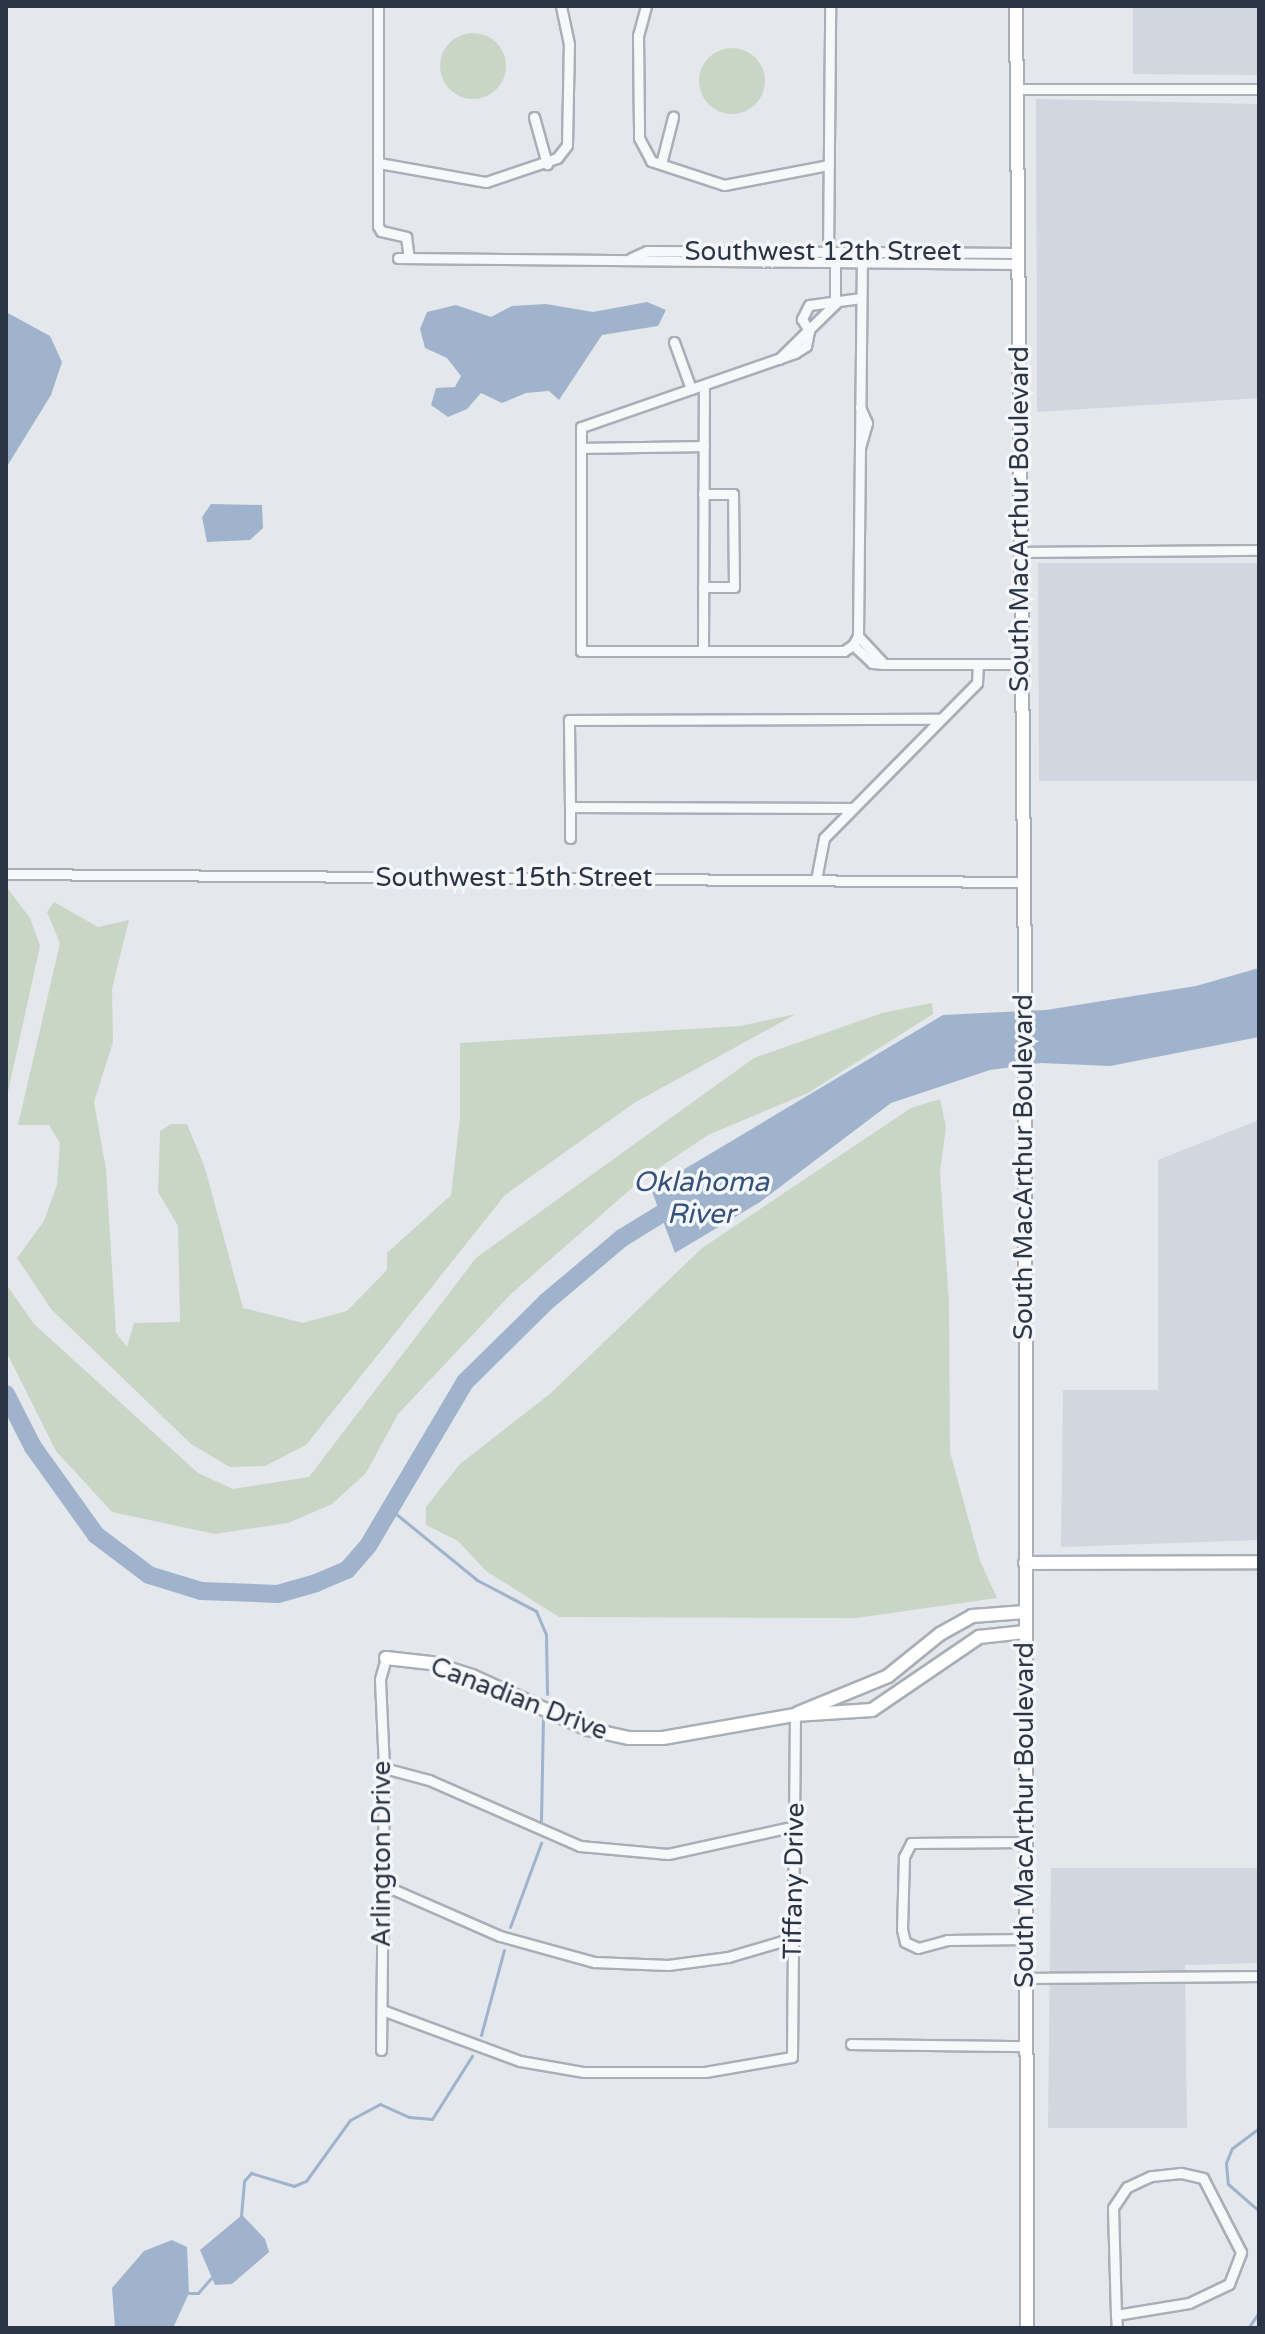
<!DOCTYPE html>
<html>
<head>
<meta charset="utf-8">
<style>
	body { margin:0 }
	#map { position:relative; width:1265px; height:2334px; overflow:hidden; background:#e4e7ec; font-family:"Varela Round",sans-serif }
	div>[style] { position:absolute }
	.built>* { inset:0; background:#d2d6de }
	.green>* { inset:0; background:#c9d6c5 }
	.round { border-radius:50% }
	.water>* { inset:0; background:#9fb4cc }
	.stream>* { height:3px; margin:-1.5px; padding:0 1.5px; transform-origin:1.5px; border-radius:1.5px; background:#9fb4cc }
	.river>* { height:18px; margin:-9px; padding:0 9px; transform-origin:9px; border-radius:9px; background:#9fb4cc }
	.roads { filter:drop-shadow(2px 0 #a9aeb7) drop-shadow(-2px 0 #a9aeb7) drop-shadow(0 2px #a9aeb7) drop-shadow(0 -2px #a9aeb7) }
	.street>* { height:9px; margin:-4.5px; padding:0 4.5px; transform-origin:4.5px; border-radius:4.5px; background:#f7f8fa }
	.secondary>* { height:12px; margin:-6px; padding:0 6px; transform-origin:6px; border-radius:6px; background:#fff }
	span { translate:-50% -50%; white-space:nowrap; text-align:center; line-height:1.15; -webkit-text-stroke:7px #f4f6f9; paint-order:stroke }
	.street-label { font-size:26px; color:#2b3445 }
	.water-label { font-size:28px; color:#34527a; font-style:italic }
	.frame { position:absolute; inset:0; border:8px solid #2b3445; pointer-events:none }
</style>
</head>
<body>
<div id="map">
	<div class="built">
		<i style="clip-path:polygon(1133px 6px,1259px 6px,1259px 75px,1133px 74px)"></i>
		<i style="clip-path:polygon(1036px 99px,1259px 104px,1259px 398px,1037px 412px)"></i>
		<i style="clip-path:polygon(1038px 563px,1259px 563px,1259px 781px,1039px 781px)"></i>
		<i style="clip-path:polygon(1259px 1120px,1259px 1540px,1061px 1547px,1063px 1390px,1158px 1390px,1158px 1160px)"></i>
		<i style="clip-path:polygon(1051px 1868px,1259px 1868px,1259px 1963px,1185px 1965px,1187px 2128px,1048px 2128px)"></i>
	</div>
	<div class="green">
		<i class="round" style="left:440px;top:33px;width:66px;height:66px"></i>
		<i class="round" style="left:699px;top:48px;width:66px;height:66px"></i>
		<i style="clip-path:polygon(8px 889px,30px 918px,40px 946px,6px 1101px)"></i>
		<i style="clip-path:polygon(54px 902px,98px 927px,129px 920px,112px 989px,113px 1042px,94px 1102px,106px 1169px,116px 1333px,127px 1347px,134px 1323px,180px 1322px,178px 1226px,158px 1192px,160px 1131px,171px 1124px,187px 1124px,205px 1168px,243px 1308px,303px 1323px,347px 1311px,387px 1270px,387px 1253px,451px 1195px,460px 1118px,460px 1043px,740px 1026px,796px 1014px,634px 1103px,505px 1195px,306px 1445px,265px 1466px,230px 1467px,191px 1444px,51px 1309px,17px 1258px,44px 1221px,57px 1185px,60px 1143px,49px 1125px,18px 1125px,60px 943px,47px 912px)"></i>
		<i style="clip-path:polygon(932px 1003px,933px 1014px,808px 1093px,708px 1135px,641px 1180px,512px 1293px,398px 1414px,366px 1473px,332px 1504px,288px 1523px,215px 1534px,112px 1512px,56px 1451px,6px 1351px,6px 1284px,34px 1324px,198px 1473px,233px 1489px,309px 1477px,476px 1258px,754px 1058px,882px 1013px)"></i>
		<i style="clip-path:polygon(940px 1099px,946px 1127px,940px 1172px,949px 1302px,950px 1452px,980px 1561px,997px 1598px,856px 1618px,559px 1617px,486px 1571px,458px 1541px,426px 1525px,426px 1507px,460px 1464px,551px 1393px,702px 1248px,911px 1108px)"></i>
	</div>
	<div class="water">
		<i style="clip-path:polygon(647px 302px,666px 310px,658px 326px,602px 335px,559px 400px,549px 391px,526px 393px,502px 403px,481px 393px,467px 409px,448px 417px,431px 405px,436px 388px,455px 387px,461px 376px,447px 358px,425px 348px,420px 329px,427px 312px,456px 305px,491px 317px,512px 306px,546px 304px,593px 312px)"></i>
		<i style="clip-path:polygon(6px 312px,50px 336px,62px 362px,51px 395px,6px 468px)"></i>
		<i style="clip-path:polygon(211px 504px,262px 505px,263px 528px,250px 540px,207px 542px,202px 517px)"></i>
		<i style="clip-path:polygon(1259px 968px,1259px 1037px,1110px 1066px,1041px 1063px,990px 1070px,891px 1103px,760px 1202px,675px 1253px,651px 1189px,943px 1015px,1046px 1010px,1196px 986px)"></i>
		<i style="clip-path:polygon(242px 2215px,265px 2239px,269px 2252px,232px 2284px,215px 2285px,200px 2250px)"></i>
		<i style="clip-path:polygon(172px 2240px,187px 2247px,189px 2293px,173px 2328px,115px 2328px,112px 2288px,144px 2251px)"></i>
	</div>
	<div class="stream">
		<i style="left:390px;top:1509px;width:112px;rotate:39.2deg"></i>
		<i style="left:477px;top:1580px;width:67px;rotate:27.7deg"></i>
		<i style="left:536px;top:1611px;width:26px;rotate:67deg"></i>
		<i style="left:546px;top:1635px;width:59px;rotate:89deg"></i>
		<i style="left:541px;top:1821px;width:104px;rotate:-88.9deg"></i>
		<i style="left:510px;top:1927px;width:90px;rotate:-69.7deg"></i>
		<i style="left:481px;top:2035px;width:88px;rotate:-74.9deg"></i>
		<i style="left:1259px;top:2128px;width:34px;rotate:143deg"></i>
		<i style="left:1232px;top:2148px;width:16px;rotate:112deg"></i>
		<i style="left:1226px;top:2163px;width:21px;rotate:85deg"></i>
		<i style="left:1228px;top:2184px;width:41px;rotate:41.1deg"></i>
		<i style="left:241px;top:2216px;width:35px;rotate:-85deg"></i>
		<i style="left:244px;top:2181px;width:11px;rotate:-49deg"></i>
		<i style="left:251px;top:2173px;width:45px;rotate:16.8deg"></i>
		<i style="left:294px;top:2186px;width:13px;rotate:-23deg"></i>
		<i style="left:306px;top:2181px;width:75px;rotate:-54.2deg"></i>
		<i style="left:350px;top:2120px;width:34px;rotate:-28deg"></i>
		<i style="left:380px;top:2104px;width:32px;rotate:24deg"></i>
		<i style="left:409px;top:2117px;width:23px;rotate:5deg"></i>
		<i style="left:432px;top:2119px;width:75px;rotate:-57.6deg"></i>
		<i style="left:187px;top:2293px;width:11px"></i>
		<i style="left:198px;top:2293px;width:21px;rotate:-49deg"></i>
		<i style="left:1248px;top:2328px;width:19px;rotate:-55deg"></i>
	</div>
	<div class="river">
		<i style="left:6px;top:1394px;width:59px;rotate:63deg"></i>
		<i style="left:33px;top:1447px;width:108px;rotate:54.4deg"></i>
		<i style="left:96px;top:1535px;width:66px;rotate:37deg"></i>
		<i style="left:149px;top:1575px;width:54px;rotate:17.1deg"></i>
		<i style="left:201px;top:1591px;width:77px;rotate:2.2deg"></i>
		<i style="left:278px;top:1594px;width:40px;rotate:-16deg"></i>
		<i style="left:316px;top:1583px;width:34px;rotate:-23deg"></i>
		<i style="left:347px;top:1570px;width:32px;rotate:-49deg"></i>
		<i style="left:368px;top:1546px;width:191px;rotate:-59.4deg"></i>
		<i style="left:465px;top:1382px;width:114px;rotate:-44.6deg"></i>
		<i style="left:546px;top:1302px;width:99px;rotate:-40.1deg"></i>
		<i style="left:622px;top:1238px;width:67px;rotate:-31.6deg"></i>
	</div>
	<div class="roads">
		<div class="street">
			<i style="left:378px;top:6px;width:220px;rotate:90deg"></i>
			<i style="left:378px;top:226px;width:6px;rotate:59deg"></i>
			<i style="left:381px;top:231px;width:26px;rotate:13deg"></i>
			<i style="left:406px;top:237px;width:21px;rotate:82deg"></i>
			<i style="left:646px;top:6px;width:30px;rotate:105deg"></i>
			<i style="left:638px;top:35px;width:103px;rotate:89.4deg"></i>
			<i style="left:639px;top:138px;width:26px;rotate:62deg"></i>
			<i style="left:651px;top:161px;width:77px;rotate:18.2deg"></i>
			<i style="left:724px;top:185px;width:107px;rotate:-10.8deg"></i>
			<i style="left:1016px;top:89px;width:243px"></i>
			<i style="left:534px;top:117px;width:49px;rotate:74.5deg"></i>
			<i style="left:379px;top:163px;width:109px;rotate:10.1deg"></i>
			<i style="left:486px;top:182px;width:75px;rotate:-18.7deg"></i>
			<i style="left:557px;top:158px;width:16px;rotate:-52deg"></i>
			<i style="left:567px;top:145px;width:101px;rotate:-88.9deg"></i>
			<i style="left:569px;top:44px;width:39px;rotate:-102deg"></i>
			<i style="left:661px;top:164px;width:49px;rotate:-75.7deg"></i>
			<i style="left:398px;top:258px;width:620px;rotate:0.55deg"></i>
			<i style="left:631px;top:258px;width:17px;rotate:-24deg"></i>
			<i style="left:647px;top:251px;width:371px;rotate:0.3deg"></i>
			<i style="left:828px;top:259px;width:253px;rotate:-89.5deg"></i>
			<i style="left:861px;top:298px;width:52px;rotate:172.3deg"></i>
			<i style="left:809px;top:305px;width:16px;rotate:117deg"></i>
			<i style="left:802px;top:319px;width:14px;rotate:60deg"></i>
			<i style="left:809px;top:331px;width:15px;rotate:101deg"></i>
			<i style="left:806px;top:346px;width:13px;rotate:148deg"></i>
			<i style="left:795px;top:353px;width:226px;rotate:160.9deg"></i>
			<i style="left:581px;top:427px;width:224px;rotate:90deg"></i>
			<i style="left:581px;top:651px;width:263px"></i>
			<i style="left:844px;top:651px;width:11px;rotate:-34deg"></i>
			<i style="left:853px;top:645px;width:10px;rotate:-61deg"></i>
			<i style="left:858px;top:636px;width:373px;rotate:-89.4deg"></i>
			<i style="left:674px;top:342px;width:50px;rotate:70.1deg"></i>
			<i style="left:779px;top:359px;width:78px;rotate:-44.5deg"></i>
			<i style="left:835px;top:304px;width:44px;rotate:-90deg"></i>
			<i style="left:860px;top:407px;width:17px;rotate:66deg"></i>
			<i style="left:867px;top:423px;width:26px;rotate:106deg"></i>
			<i style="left:581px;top:448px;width:123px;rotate:-0.9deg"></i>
			<i style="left:1020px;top:552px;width:239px;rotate:-0.5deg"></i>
			<i style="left:703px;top:587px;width:31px"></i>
			<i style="left:734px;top:587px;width:93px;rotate:-90.6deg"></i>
			<i style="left:733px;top:494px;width:30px;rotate:180deg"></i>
			<i style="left:858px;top:636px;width:38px;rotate:47deg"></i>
			<i style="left:853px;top:645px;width:26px;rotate:43deg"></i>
			<i style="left:872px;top:663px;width:12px;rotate:5deg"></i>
			<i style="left:884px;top:664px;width:136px"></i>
			<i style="left:703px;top:651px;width:266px;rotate:-89.8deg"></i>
			<i style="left:570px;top:807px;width:31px;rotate:90deg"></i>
			<i style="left:852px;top:808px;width:282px;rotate:-179.8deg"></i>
			<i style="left:570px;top:807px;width:87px;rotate:-90.7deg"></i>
			<i style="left:569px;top:720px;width:372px;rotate:-0.2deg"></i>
			<i style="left:6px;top:874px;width:1016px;rotate:0.45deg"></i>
			<i style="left:816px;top:880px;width:43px;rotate:-79.2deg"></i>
			<i style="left:824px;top:838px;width:218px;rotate:-45.4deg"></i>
			<i style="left:977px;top:683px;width:19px;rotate:-87deg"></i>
			<i style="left:384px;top:1768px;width:47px;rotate:14.9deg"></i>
			<i style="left:429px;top:1780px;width:165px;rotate:23.6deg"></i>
			<i style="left:580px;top:1846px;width:88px;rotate:5.2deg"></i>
			<i style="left:668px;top:1854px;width:130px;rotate:-12.4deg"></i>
			<i style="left:1025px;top:1842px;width:114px;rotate:179.5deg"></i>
			<i style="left:911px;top:1843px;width:16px;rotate:117deg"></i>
			<i style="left:904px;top:1857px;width:72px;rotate:91.6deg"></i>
			<i style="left:902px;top:1929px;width:13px;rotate:77deg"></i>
			<i style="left:905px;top:1942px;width:14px;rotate:25deg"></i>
			<i style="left:918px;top:1948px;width:30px;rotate:-15deg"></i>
			<i style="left:947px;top:1940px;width:79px;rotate:-0.7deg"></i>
			<i style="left:381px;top:1884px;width:130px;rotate:23.6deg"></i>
			<i style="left:500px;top:1936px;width:98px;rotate:15.5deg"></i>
			<i style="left:594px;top:1962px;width:74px;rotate:2.3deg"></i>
			<i style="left:668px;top:1965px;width:61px;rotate:-7.6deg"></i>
			<i style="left:728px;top:1957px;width:68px;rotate:-16.3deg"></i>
			<i style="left:1026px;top:1978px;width:233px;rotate:-0.5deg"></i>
			<i style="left:382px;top:2010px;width:147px;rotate:20.3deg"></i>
			<i style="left:520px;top:2061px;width:65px;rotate:9.8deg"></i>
			<i style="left:584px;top:2072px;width:121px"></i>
			<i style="left:705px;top:2072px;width:88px;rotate:-9.8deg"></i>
			<i style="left:792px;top:2057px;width:342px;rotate:-89.5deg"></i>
			<i style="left:851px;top:2044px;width:175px;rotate:0.7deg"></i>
			<i style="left:381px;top:2050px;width:282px;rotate:-89.4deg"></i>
			<i style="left:384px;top:1768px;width:89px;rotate:-92.6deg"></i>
			<i style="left:380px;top:1679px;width:22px;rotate:-74deg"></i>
			<i style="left:1116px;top:2315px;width:74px;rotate:-9.3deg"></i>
			<i style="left:1189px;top:2303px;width:44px;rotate:-25.4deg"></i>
			<i style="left:1229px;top:2284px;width:34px;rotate:-69deg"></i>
			<i style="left:1241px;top:2252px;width:83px;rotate:-117.2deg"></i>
			<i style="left:1203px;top:2178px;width:23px;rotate:-167deg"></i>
			<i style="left:1181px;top:2173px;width:30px;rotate:174deg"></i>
			<i style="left:1151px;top:2176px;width:26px;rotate:155deg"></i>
			<i style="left:1127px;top:2187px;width:25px;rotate:124deg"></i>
			<i style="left:1113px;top:2208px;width:107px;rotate:88.4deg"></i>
			<i style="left:1116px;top:2315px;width:13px;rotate:86deg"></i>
		</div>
		<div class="secondary">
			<i style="left:1016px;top:6px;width:966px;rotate:89.47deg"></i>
			<i style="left:1025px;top:972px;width:1356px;rotate:89.92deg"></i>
			<i style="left:1025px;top:1563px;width:234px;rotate:-0.2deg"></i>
			<i style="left:386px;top:1658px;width:45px;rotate:6.3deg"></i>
			<i style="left:431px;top:1663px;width:43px;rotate:17.6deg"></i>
			<i style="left:472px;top:1676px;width:128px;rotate:24.6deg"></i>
			<i style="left:588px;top:1729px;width:42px;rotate:12.4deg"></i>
			<i style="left:629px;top:1738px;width:34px"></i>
			<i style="left:663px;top:1738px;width:134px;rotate:-9.9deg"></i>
			<i style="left:795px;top:1715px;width:77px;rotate:-3.7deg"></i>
			<i style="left:872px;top:1710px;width:130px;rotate:-34.3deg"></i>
			<i style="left:979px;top:1637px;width:46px;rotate:-6.2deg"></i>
			<i style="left:798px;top:1713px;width:97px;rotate:-22.3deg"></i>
			<i style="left:888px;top:1676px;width:67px;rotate:-38.9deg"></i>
			<i style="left:940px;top:1634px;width:37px;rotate:-29deg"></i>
			<i style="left:972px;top:1616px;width:53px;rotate:-4.3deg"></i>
		</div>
	</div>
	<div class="street-label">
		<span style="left:823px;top:252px">Southwest 12th Street</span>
		<span style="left:1020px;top:519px;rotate:-90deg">South MacArthur Boulevard</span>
		<span style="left:514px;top:878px">Southwest 15th Street</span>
		<span style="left:1024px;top:1167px;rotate:-90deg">South MacArthur Boulevard</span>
		<span style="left:519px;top:1699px;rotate:21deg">Canadian Drive</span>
		<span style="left:1025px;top:1815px;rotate:-90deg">South MacArthur Boulevard</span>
		<span style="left:382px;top:1854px;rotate:-90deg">Arlington Drive</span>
		<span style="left:794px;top:1881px;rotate:-89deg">Tiffany Drive</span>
	</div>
	<div class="water-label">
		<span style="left:701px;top:1198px">Oklahoma<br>River</span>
	</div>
	<div class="frame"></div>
</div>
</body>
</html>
